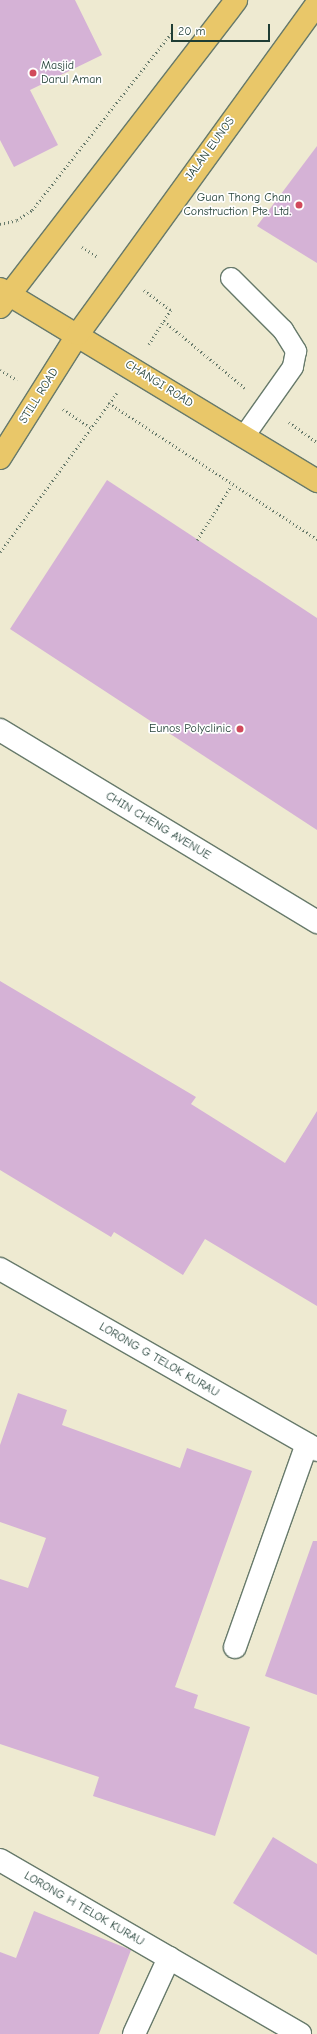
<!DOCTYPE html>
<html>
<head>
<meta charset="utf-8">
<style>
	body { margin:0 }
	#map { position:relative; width:317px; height:2034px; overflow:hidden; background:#eeead1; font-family:"Comic Neue",sans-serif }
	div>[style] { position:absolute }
	.building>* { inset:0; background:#d5b2d6 }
	.path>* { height:2.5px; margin-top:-1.25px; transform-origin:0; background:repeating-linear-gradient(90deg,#677a6b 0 1px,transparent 0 4px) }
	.roads { filter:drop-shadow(1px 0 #677a6b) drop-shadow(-1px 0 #677a6b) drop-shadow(0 1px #677a6b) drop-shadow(0 -1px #677a6b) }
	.service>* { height:20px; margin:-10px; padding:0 10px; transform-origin:10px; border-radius:10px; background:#fff }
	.minor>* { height:22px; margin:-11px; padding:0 11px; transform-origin:11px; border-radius:11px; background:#fff }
	.primary>* { height:22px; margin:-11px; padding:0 11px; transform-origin:11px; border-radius:11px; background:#e9c769 }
	.trunk>* { height:22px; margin:-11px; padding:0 11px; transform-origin:11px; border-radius:11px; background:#e9c769 }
	.dots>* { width:11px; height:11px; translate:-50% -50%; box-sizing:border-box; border:2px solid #fff; border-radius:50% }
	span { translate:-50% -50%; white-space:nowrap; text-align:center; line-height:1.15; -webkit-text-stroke:3.5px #fff; paint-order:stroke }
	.poi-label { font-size:12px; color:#1f3d34 }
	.left { translate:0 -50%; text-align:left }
	.right { translate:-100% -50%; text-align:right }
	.street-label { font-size:12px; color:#1f3d34 }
	.scale { position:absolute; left:171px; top:24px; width:99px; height:18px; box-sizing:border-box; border:2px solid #1f3d34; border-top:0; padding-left:5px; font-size:12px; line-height:14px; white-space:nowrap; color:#1f3d34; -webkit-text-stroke:3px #fff; paint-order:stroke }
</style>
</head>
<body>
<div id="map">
	<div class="building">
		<i style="clip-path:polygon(0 0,75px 0,102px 55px,30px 90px,58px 145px,14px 167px,0 140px)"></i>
		<i style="clip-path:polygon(317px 146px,317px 263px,257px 226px)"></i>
		<i style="clip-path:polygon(107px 480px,317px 618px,317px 830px,10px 629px)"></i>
		<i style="clip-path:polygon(0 981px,196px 1097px,191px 1104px,285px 1163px,317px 1111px,317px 1306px,205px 1239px,183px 1275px,114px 1232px,111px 1237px,0 1170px)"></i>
		<i style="clip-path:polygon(18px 1393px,67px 1410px,62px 1425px,180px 1468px,187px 1448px,252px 1471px,175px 1687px,198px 1695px,194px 1708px,250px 1727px,215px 1836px,93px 1796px,99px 1777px,0 1744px,0 1579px,28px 1588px,46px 1538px,0 1522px,0 1445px)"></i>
		<i style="clip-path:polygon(313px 1541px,317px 1541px,317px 1695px,265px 1676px)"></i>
		<i style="clip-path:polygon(273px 1837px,317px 1864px,317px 1955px,233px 1903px)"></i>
		<i style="clip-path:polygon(34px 1911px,131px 1950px,99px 2034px,0 2034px,0 1952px,16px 1958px)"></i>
	</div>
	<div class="path">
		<i style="left:0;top:224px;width:17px;rotate:-13deg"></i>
		<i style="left:17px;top:220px;width:18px;rotate:-34deg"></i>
		<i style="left:32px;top:210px;width:228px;rotate:-51.8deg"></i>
		<i style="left:82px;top:247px;width:19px;rotate:32deg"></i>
		<i style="left:144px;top:290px;width:34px;rotate:37deg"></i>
		<i style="left:171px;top:310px;width:41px;rotate:122.2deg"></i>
		<i style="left:164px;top:321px;width:105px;rotate:39.6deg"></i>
		<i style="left:0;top:370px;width:20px;rotate:30deg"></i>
		<i style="left:109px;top:403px;width:249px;rotate:33.2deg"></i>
		<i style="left:63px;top:409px;width:34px;rotate:34deg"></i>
		<i style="left:289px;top:422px;width:34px;rotate:36deg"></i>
		<i style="left:197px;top:540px;width:64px;rotate:-57.8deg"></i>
		<i style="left:0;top:552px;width:197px;rotate:-53.7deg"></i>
	</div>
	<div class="roads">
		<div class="service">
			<i style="left:231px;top:278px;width:74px;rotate:45deg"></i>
			<i style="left:283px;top:330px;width:25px;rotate:58deg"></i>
			<i style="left:296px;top:351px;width:16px;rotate:101deg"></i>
			<i style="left:293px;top:367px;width:83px;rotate:125.2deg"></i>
		</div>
		<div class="minor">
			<i style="left:0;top:730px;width:371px;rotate:31.2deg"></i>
			<i style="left:0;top:1269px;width:365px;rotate:29.7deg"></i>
			<i style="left:235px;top:1647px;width:215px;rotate:-70.5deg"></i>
			<i style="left:0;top:1860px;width:347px;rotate:30.1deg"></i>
			<i style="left:134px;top:2034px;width:84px;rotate:-65.3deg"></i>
		</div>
		<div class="primary">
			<i style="left:0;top:289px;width:371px;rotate:31.2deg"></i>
		</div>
		<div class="trunk">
			<i style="left:0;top:307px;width:387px;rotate:-52.4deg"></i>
			<i style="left:0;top:458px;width:146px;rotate:-57.8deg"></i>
			<i style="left:78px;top:334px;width:407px;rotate:-54.1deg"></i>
		</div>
	</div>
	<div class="dots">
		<i style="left:33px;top:73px;background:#d1495b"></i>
		<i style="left:299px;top:205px;background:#d1495b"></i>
		<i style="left:240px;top:729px;background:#d1495b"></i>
	</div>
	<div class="poi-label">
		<span class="left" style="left:41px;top:73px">Masjid<br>Darul Aman</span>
		<span class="right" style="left:291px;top:205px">Guan Thong Chan<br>Construction Pte. Ltd.</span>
		<span class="right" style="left:231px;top:729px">Eunos Polyclinic</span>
	</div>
	<div class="street-label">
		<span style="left:210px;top:149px;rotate:-54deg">JALAN EUNOS</span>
		<span style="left:159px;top:384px;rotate:32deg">CHANGI ROAD</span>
		<span style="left:39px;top:396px;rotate:-58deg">STILL ROAD</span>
		<span style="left:158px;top:826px;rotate:31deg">CHIN CHENG AVENUE</span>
		<span style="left:159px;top:1360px;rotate:30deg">LORONG G TELOK KURAU</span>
		<span style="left:84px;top:1909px;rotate:30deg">LORONG H TELOK KURAU</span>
	</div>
	<div class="scale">20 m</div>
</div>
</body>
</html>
